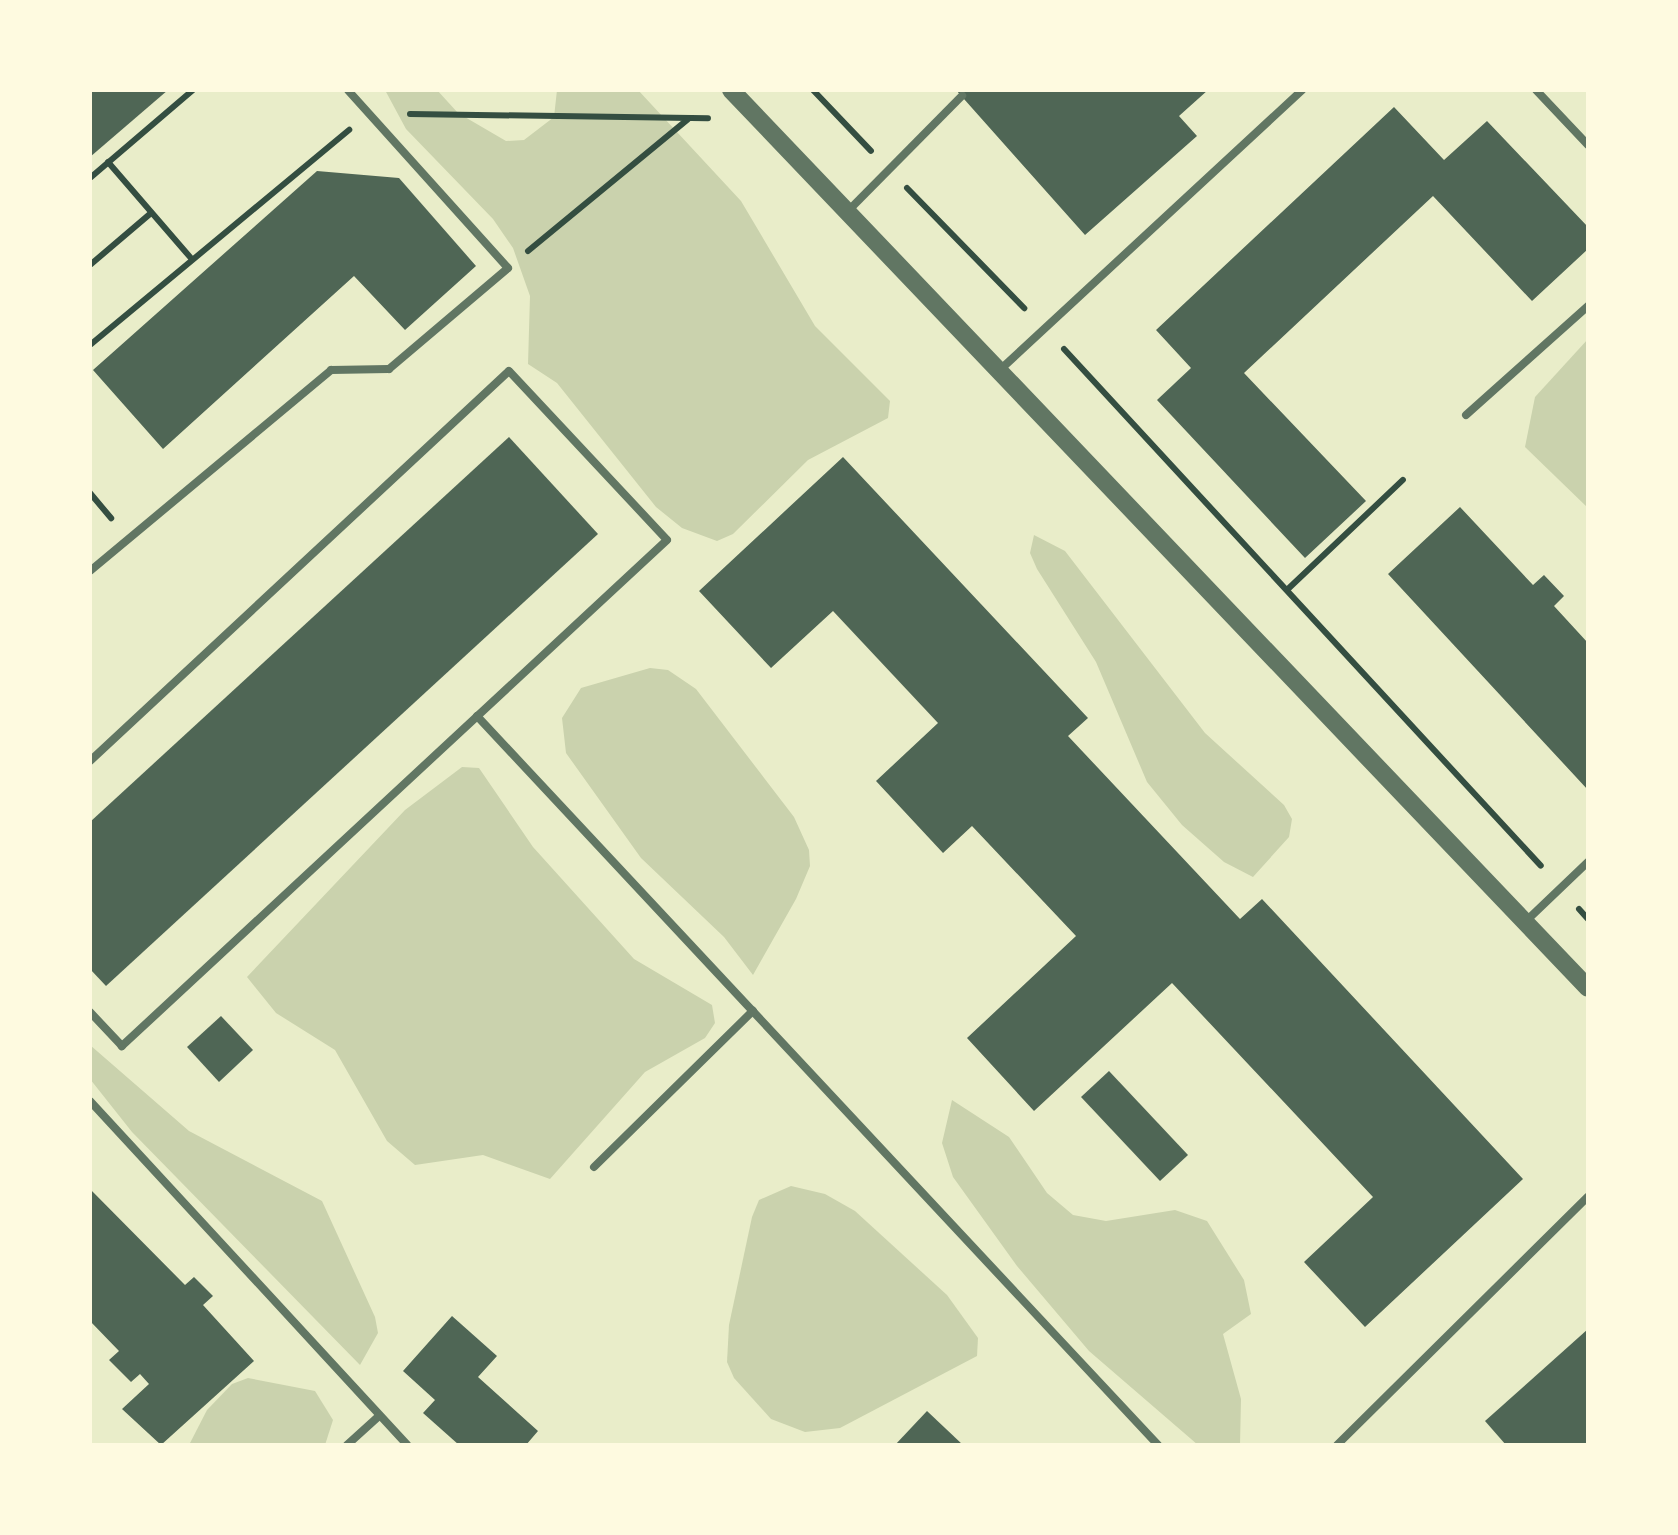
<!DOCTYPE html>
<html>
<head>
<meta charset="utf-8">
<style>
	body { margin:0 }
	#map { position:relative; width:1678px; height:1535px; overflow:hidden; background:#e9edc9; font-family:"Work Sans",sans-serif }
	div>[style] { position:absolute }
	.green>* { inset:0; background:#cad2ad }
	.building>* { inset:0; background:#4f6655 }
	.path>* { height:6px; margin:-3px; padding:0 3px; transform-origin:3px; border-radius:3px; background:#344e41 }
	.service>* { height:8px; margin:-4px; padding:0 4px; transform-origin:4px; border-radius:4px; background:#617663 }
	.tertiary>* { height:18px; margin:-9px; padding:0 9px; transform-origin:9px; border-radius:9px; background:#617663 }
	span { translate:-50% -50%; white-space:nowrap; text-align:center; line-height:1.15; -webkit-text-stroke:8px #fefae0; paint-order:stroke }
	.frame { position:absolute; inset:0; border:92px solid #fefae0; pointer-events:none }
</style>
</head>
<body>
<div id="map">
	<div class="green">
		<i style="clip-path:polygon(385px 90px,437px 90px,458px 113px,506px 141px,524px 140px,554px 117px,557px 90px,638px 90px,741px 201px,815px 326px,890px 401px,888px 418px,808px 460px,733px 534px,717px 541px,682px 528px,656px 507px,557px 383px,528px 364px,530px 296px,513px 248px,493px 219px,406px 129px)"></i>
		<i style="clip-path:polygon(1588px 339px,1588px 508px,1525px 447px,1535px 397px)"></i>
		<i style="clip-path:polygon(1034px 535px,1065px 551px,1205px 733px,1284px 805px,1292px 819px,1289px 837px,1253px 877px,1224px 862px,1182px 825px,1147px 782px,1096px 662px,1037px 569px,1030px 553px)"></i>
		<i style="clip-path:polygon(650px 668px,668px 670px,696px 689px,794px 817px,809px 850px,810px 866px,796px 899px,753px 975px,724px 937px,641px 858px,566px 753px,562px 718px,581px 688px)"></i>
		<i style="clip-path:polygon(462px 767px,479px 768px,533px 847px,634px 959px,712px 1005px,715px 1023px,705px 1038px,645px 1072px,550px 1179px,483px 1155px,415px 1165px,387px 1141px,335px 1050px,276px 1013px,247px 977px,405px 810px)"></i>
		<i style="clip-path:polygon(90px 1045px,189px 1131px,322px 1201px,375px 1317px,378px 1333px,360px 1365px,132px 1132px,90px 1079px)"></i>
		<i style="clip-path:polygon(952px 1100px,1009px 1137px,1047px 1193px,1073px 1215px,1106px 1221px,1175px 1210px,1207px 1221px,1244px 1280px,1251px 1314px,1223px 1334px,1241px 1399px,1240px 1445px,1198px 1445px,1089px 1351px,1017px 1266px,953px 1177px,942px 1143px)"></i>
		<i style="clip-path:polygon(791px 1186px,825px 1194px,855px 1211px,947px 1295px,978px 1338px,977px 1356px,840px 1428px,805px 1432px,771px 1419px,734px 1378px,727px 1362px,729px 1325px,752px 1217px,759px 1200px)"></i>
		<i style="clip-path:polygon(248px 1378px,315px 1391px,333px 1420px,325px 1445px,189px 1445px,207px 1410px,232px 1384px)"></i>
	</div>
	<div class="building">
		<i style="clip-path:polygon(90px 90px,168px 90px,90px 157px)"></i>
		<i style="clip-path:polygon(956px 90px,1208px 90px,1179px 116px,1197px 136px,1085px 235px)"></i>
		<i style="clip-path:polygon(1394px 107px,1444px 160px,1487px 121px,1588px 227px,1588px 249px,1532px 301px,1433px 196px,1244px 373px,1366px 501px,1305px 558px,1157px 400px,1191px 368px,1156px 330px)"></i>
		<i style="clip-path:polygon(317px 171px,399px 178px,476px 266px,405px 330px,354px 276px,163px 449px,93px 370px)"></i>
		<i style="clip-path:polygon(509px 437px,598px 534px,106px 986px,90px 969px,90px 822px)"></i>
		<i style="clip-path:polygon(843px 457px,1088px 718px,1068px 736px,1240px 919px,1262px 899px,1523px 1179px,1365px 1327px,1304px 1262px,1373px 1197px,1172px 983px,1034px 1111px,967px 1038px,1076px 936px,972px 826px,943px 853px,876px 781px,938px 723px,833px 611px,771px 668px,699px 591px)"></i>
		<i style="clip-path:polygon(1460px 507px,1533px 585px,1544px 575px,1564px 596px,1554px 606px,1588px 643px,1588px 790px,1388px 574px)"></i>
		<i style="clip-path:polygon(221px 1016px,253px 1050px,219px 1082px,187px 1047px)"></i>
		<i style="clip-path:polygon(1109px 1071px,1188px 1155px,1160px 1181px,1081px 1097px)"></i>
		<i style="clip-path:polygon(90px 1189px,185px 1285px,194px 1277px,213px 1296px,203px 1305px,254px 1361px,161px 1445px,122px 1409px,149px 1384px,140px 1374px,131px 1382px,109px 1360px,119px 1351px,90px 1321px)"></i>
		<i style="clip-path:polygon(452px 1316px,497px 1356px,478px 1377px,538px 1431px,526px 1445px,459px 1445px,423px 1413px,435px 1400px,403px 1371px)"></i>
		<i style="clip-path:polygon(1588px 1329px,1588px 1445px,1506px 1445px,1485px 1421px)"></i>
		<i style="clip-path:polygon(927px 1411px,963px 1445px,895px 1445px)"></i>
	</div>
	<div class="path">
		<i style="left:813px;top:90px;width:84px;rotate:46.4deg"></i>
		<i style="left:410px;top:114px;width:298px;rotate:0.8deg"></i>
		<i style="left:108px;top:162px;width:127px;rotate:49.2deg"></i>
		<i style="left:90px;top:178px;width:135px;rotate:-40.5deg"></i>
		<i style="left:907px;top:188px;width:168px;rotate:45.7deg"></i>
		<i style="left:528px;top:251px;width:207px;rotate:-39.5deg"></i>
		<i style="left:90px;top:265px;width:80px;rotate:-40.4deg"></i>
		<i style="left:90px;top:345px;width:337px;rotate:-39.7deg"></i>
		<i style="left:1064px;top:349px;width:703px;rotate:47.3deg"></i>
		<i style="left:90px;top:493px;width:33px;rotate:50deg"></i>
		<i style="left:1289px;top:588px;width:157px;rotate:-43.5deg"></i>
		<i style="left:1579px;top:909px;width:13px;rotate:48deg"></i>
	</div>
	<div class="service">
		<i style="left:1536px;top:90px;width:76px;rotate:46.6deg"></i>
		<i style="left:849px;top:210px;width:161px;rotate:-45.3deg"></i>
		<i style="left:1002px;top:368px;width:409px;rotate:-42.8deg"></i>
		<i style="left:1466px;top:415px;width:164px;rotate:-41.8deg"></i>
		<i style="left:90px;top:571px;width:314px;rotate:-39.8deg"></i>
		<i style="left:331px;top:370px;width:58px;rotate:-1deg"></i>
		<i style="left:389px;top:369px;width:156px;rotate:-40.3deg"></i>
		<i style="left:508px;top:268px;width:239px;rotate:-132deg"></i>
		<i style="left:477px;top:716px;width:998px;rotate:46.95deg"></i>
		<i style="left:90px;top:761px;width:572px;rotate:-42.95deg"></i>
		<i style="left:509px;top:371px;width:231px;rotate:46.9deg"></i>
		<i style="left:667px;top:540px;width:744px;rotate:137.13deg"></i>
		<i style="left:122px;top:1046px;width:47px;rotate:-133.3deg"></i>
		<i style="left:1526px;top:921px;width:86px;rotate:-43.6deg"></i>
		<i style="left:90px;top:1101px;width:468px;rotate:47.3deg"></i>
		<i style="left:594px;top:1167px;width:223px;rotate:-44.5deg"></i>
		<i style="left:347px;top:1445px;width:42px;rotate:-42.1deg"></i>
		<i style="left:1337px;top:1445px;width:353px;rotate:-44.7deg"></i>
	</div>
	<div class="tertiary">
		<i style="left:731px;top:90px;width:1241px;rotate:46.34deg"></i>
	</div>
	<div class="frame"></div>
</div>
</body>
</html>
